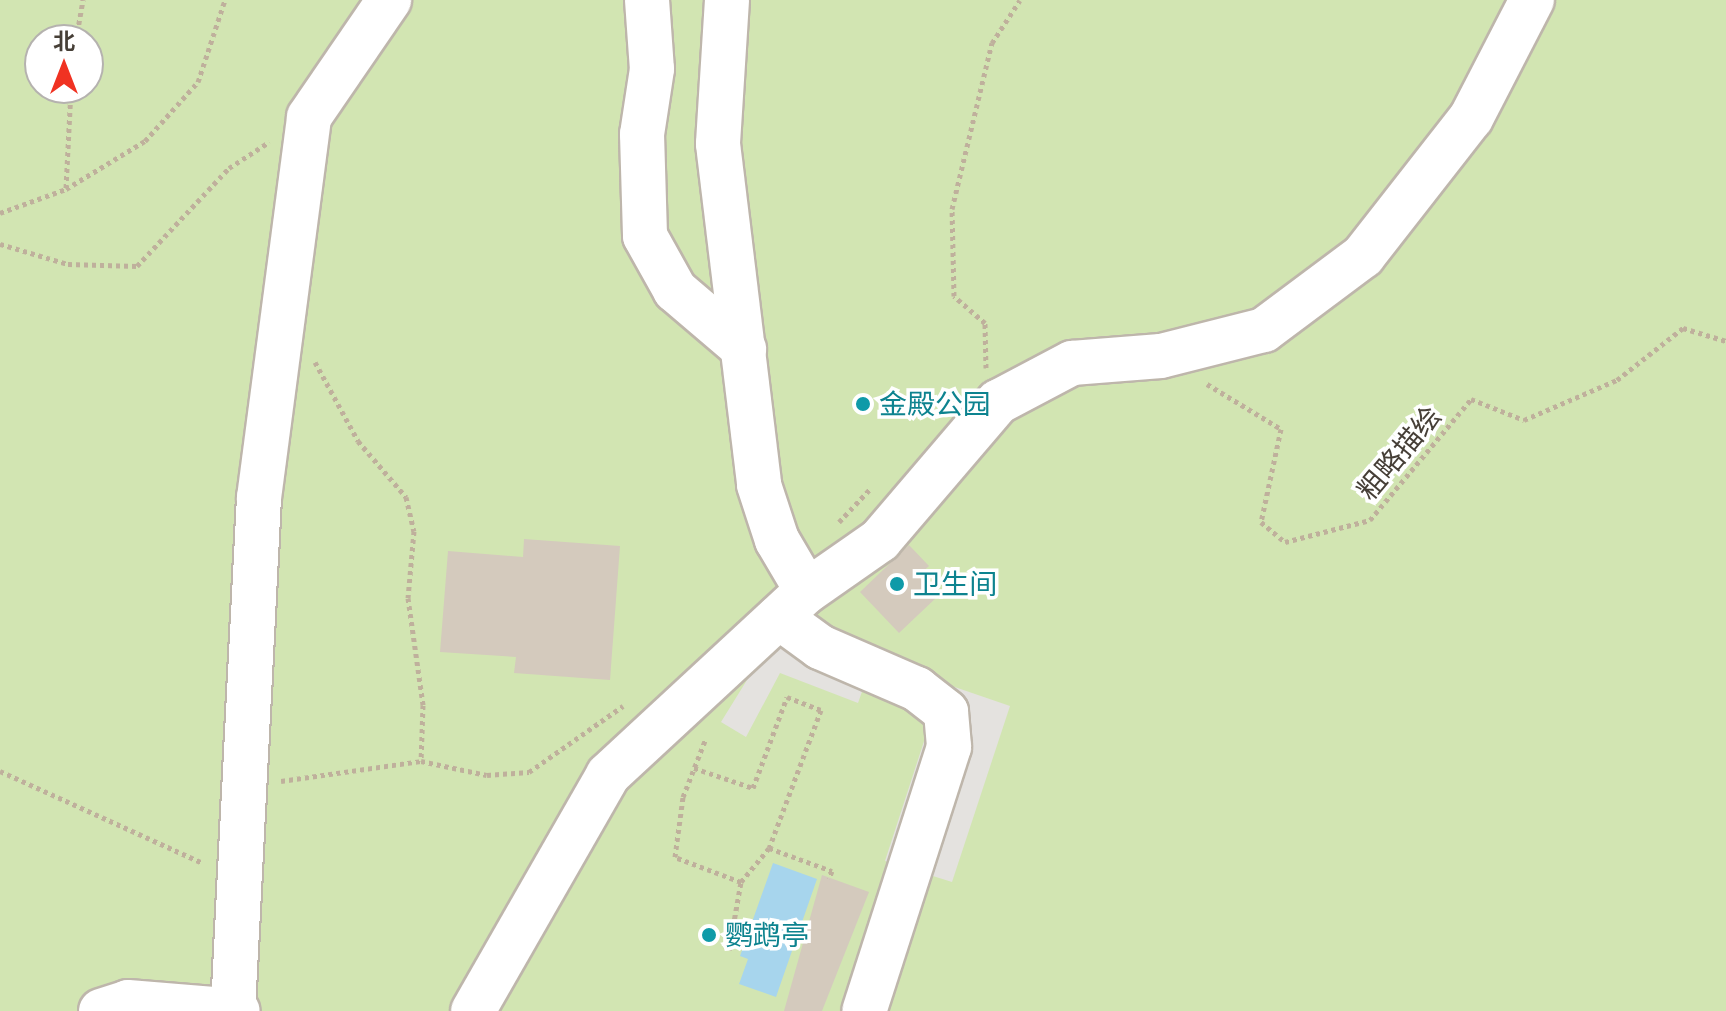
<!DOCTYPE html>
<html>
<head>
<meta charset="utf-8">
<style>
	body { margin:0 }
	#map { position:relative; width:1726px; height:1011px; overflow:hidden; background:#f3efe8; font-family:Montserrat,"Noto Sans SC",sans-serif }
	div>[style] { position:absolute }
	.green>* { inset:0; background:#d2e5b2 }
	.parking>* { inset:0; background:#e4e2df }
	.water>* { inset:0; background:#a7d5ed }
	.building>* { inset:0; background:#d4cabd }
	.path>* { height:5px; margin-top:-2.5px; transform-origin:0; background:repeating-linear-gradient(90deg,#bfb09c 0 4px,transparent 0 8px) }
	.roads { filter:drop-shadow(2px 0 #beb6ab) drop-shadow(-2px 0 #beb6ab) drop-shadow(0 2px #beb6ab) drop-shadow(0 -2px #beb6ab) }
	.minor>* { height:44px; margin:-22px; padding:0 22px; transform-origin:22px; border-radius:22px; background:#fff }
	.dots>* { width:22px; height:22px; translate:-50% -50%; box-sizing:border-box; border:4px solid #fff; border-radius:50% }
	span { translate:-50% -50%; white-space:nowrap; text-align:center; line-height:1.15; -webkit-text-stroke:7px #fff; paint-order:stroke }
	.culture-label { font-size:28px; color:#0d838f }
	.left { translate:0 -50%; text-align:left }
	.street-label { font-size:28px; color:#463f37 }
	.north { position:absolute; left:24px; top:24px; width:80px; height:80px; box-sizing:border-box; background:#fff; border:2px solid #b5b2af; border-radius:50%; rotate:0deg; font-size:22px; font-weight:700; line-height:32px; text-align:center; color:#463f37 }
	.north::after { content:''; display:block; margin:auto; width:28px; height:36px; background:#f03222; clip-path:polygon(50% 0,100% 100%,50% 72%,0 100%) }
</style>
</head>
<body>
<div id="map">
	<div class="green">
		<i style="clip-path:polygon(evenodd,0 0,1726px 0,1726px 1011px,0 1011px,0 0,40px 40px,88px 40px,88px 88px,40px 88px,40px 40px)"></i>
	</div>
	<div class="parking">
		<i style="clip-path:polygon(773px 638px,864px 686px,858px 703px,780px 673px,746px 737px,721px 722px)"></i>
		<i style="clip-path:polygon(943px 683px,1010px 706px,952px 882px,885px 861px)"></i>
	</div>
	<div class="water">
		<i style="clip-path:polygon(773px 863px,817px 879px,776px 997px,739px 984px,748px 959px,740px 956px)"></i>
	</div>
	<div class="building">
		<i style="clip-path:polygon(524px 539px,620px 546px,610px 680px,514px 673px,516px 657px,440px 652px,448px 551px,523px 557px)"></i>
		<i style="clip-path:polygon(909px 545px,929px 566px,918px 576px,937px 597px,899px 633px,860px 592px)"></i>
		<i style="clip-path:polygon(822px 875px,869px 892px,822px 1011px,784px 1011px)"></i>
	</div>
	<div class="path">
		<i style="left:76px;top:40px;width:41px;rotate:-80.1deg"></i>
		<i style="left:66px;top:188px;width:100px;rotate:-87.1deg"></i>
		<i style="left:0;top:213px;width:70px;rotate:-20deg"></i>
		<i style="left:66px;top:189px;width:92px;rotate:-31.3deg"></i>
		<i style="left:145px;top:141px;width:79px;rotate:-48.1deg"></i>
		<i style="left:198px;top:82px;width:86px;rotate:-71.8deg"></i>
		<i style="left:0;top:244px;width:71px;rotate:16.4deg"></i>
		<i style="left:68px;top:264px;width:69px;rotate:1.7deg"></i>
		<i style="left:137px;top:266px;width:134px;rotate:-46.8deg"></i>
		<i style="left:229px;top:168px;width:48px;rotate:-33deg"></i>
		<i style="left:315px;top:362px;width:90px;rotate:61.4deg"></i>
		<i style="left:358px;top:441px;width:74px;rotate:49.4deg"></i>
		<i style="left:406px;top:497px;width:35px;rotate:77deg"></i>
		<i style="left:414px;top:531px;width:67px;rotate:95.1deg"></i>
		<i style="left:408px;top:598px;width:108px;rotate:82deg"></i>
		<i style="left:423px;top:705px;width:56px;rotate:92deg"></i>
		<i style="left:986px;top:368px;width:45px;rotate:-91.3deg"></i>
		<i style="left:985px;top:323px;width:41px;rotate:-138.9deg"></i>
		<i style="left:954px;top:296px;width:87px;rotate:-91.3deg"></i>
		<i style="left:952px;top:209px;width:171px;rotate:-76.5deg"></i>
		<i style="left:992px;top:43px;width:51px;rotate:-56.9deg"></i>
		<i style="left:1207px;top:384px;width:87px;rotate:31.3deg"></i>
		<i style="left:1281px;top:429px;width:95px;rotate:102.1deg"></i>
		<i style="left:1261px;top:522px;width:31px;rotate:40deg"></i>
		<i style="left:1285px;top:542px;width:88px;rotate:-14.5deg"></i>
		<i style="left:1370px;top:520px;width:158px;rotate:-50.1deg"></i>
		<i style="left:1471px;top:399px;width:57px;rotate:21.6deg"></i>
		<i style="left:1524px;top:420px;width:101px;rotate:-23.3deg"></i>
		<i style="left:1617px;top:380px;width:84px;rotate:-38.2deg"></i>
		<i style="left:1683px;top:328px;width:45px;rotate:16.8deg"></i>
		<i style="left:839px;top:522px;width:45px;rotate:-46.8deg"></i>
		<i style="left:694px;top:768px;width:62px;rotate:18.7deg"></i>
		<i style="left:753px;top:788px;width:97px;rotate:-69.5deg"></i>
		<i style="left:787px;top:697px;width:36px;rotate:21deg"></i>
		<i style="left:821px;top:710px;width:147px;rotate:110.6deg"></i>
		<i style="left:769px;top:848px;width:44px;rotate:129.5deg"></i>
		<i style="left:741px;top:882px;width:71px;rotate:-159.3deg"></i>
		<i style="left:675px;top:857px;width:61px;rotate:-82.4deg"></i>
		<i style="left:683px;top:797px;width:63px;rotate:-68.7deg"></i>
		<i style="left:0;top:771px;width:223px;rotate:24.4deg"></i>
		<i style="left:281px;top:781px;width:141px;rotate:-8.1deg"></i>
		<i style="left:421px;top:761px;width:67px;rotate:12deg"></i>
		<i style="left:487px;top:775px;width:42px;rotate:-4.1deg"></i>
		<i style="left:529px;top:772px;width:115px;rotate:-35.1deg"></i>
		<i style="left:769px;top:848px;width:67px;rotate:20.1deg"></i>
		<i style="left:832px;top:871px;width:8px;rotate:113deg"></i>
		<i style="left:729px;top:950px;width:69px;rotate:-80deg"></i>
	</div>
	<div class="roads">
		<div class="minor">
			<i style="left:647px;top:0;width:69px;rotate:85.9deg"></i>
			<i style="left:652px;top:69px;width:66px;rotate:98.7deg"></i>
			<i style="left:642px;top:134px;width:102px;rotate:88.3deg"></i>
			<i style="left:645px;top:236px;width:62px;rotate:60.9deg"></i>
			<i style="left:675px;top:290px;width:91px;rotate:40.5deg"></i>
			<i style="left:727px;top:0;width:144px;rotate:93.6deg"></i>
			<i style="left:718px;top:144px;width:343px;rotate:83.1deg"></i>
			<i style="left:759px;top:485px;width:58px;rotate:71.9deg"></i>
			<i style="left:777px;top:540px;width:59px;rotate:59.5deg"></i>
			<i style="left:779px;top:617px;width:51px;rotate:36.2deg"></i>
			<i style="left:820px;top:647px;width:106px;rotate:23.4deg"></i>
			<i style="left:917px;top:689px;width:37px;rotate:38deg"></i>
			<i style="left:946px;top:712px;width:35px;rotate:85deg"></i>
			<i style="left:949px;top:747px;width:277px;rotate:107.8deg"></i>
			<i style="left:233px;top:1009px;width:512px;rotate:-87.09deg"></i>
			<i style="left:259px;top:498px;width:384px;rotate:-82.5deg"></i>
			<i style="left:309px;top:117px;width:142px;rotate:-55.6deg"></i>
			<i style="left:101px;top:1011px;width:28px;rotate:-18deg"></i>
			<i style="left:128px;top:1002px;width:110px;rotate:4.7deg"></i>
			<i style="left:473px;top:1011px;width:272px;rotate:-60.2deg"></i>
			<i style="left:608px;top:775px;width:271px;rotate:-42.8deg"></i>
			<i style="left:807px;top:591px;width:89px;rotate:-34.9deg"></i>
			<i style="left:880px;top:540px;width:182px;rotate:-49.5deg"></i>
			<i style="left:998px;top:402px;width:84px;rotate:-27.8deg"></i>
			<i style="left:1072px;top:363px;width:89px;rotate:-4.5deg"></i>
			<i style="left:1161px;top:356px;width:106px;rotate:-14.2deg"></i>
			<i style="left:1264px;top:330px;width:124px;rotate:-36.8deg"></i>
			<i style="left:1363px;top:256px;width:175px;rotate:-52deg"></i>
			<i style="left:1471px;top:118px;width:133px;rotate:-62.7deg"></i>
		</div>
	</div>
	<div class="dots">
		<i style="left:863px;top:404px;background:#0f9aa8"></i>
		<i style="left:897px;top:584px;background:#0f9aa8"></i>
		<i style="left:709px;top:935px;background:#0f9aa8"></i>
	</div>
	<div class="culture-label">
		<span class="left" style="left:879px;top:404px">金殿公园</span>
		<span class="left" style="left:913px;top:584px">卫生间</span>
		<span class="left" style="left:725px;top:935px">鹦鹉亭</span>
	</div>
	<div class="street-label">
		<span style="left:1399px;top:453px;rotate:-50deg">粗略描绘</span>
	</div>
	<div class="north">北</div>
</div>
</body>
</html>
